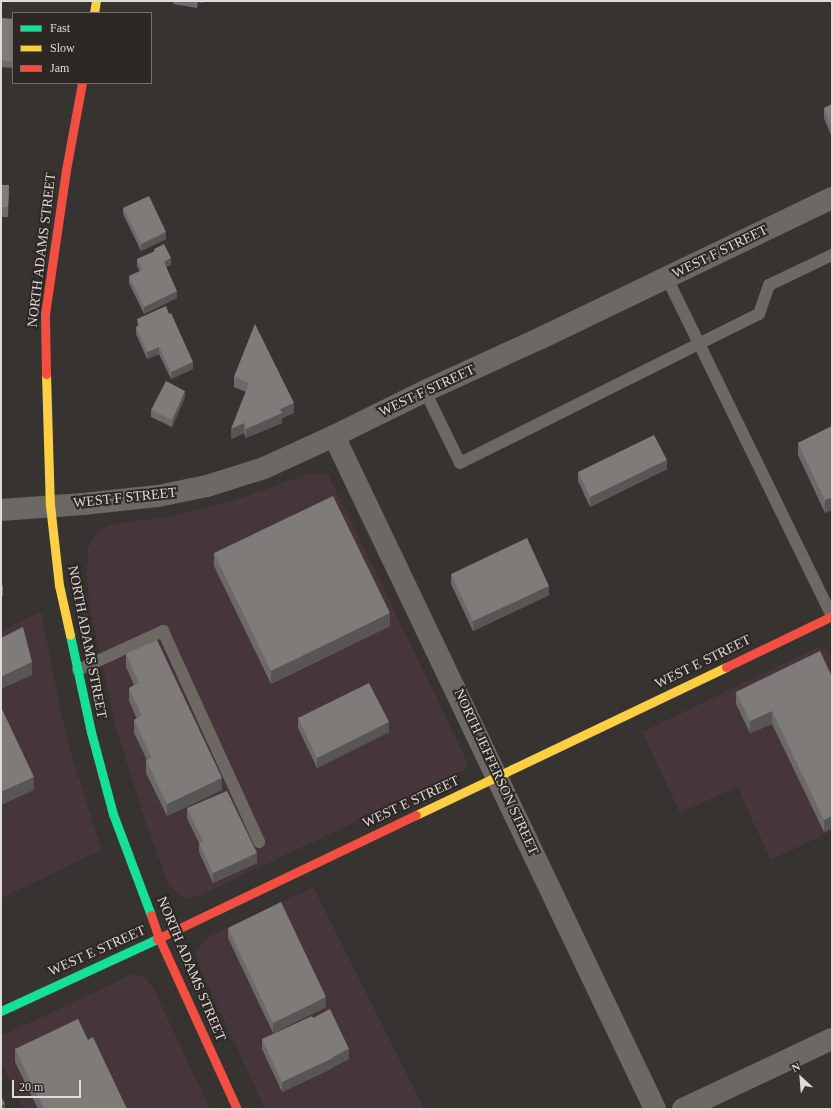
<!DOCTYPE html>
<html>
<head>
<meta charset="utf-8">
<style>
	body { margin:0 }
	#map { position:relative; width:833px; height:1110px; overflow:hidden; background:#363330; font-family:"Times New Roman",serif }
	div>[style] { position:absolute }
	.commercial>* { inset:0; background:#46353a }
	.lane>* { height:12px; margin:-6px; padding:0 6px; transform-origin:6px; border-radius:6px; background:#6d6863 }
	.street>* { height:22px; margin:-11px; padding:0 11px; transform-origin:11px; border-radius:11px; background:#6d6863 }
	.fast>* { height:9px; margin:-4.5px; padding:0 4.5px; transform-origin:4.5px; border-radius:4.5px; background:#16e098 }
	.slow>* { height:9px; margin:-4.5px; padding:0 4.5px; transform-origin:4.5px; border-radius:4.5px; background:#ffcf43 }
	.jam>* { height:9px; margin:-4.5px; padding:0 4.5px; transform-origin:4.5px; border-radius:4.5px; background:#f24e42 }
	.wall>* { inset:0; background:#6c6a68 }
	.shaded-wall>* { inset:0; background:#585655 }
	.building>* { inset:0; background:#7e7b79 }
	span { translate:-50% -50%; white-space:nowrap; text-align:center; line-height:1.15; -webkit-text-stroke:4px #2e2824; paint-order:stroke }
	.street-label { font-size:14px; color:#dfdbd8 }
	.frame { position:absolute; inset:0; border:2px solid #dfdbd8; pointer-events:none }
	.legend { position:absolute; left:12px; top:12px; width:140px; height:72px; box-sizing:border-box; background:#2e2824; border:1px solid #75706c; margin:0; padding:5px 7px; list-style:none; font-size:12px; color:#dfdbd8 }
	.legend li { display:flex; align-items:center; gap:8px; height:20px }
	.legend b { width:20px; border:1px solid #75706c }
	.north { position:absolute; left:781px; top:1058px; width:40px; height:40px; -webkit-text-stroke:3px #2e2824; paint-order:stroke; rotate:334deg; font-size:11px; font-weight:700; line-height:16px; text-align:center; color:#dfdbd8 }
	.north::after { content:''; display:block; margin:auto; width:14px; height:18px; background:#dfdbd8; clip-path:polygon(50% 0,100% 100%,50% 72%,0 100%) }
	.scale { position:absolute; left:12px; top:1080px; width:69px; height:18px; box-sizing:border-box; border:2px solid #dfdbd8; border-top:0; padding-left:5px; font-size:12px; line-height:14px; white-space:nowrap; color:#dfdbd8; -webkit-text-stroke:3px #2e2824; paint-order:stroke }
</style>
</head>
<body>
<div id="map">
	<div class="commercial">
		<i style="clip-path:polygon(324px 473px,328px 474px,468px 763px,465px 769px,452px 776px,197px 897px,185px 898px,179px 895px,169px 886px,146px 824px,115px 724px,89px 603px,87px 582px,88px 547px,98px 531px,110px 525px,171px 516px,209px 507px,238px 499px,308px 474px)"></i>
		<i style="clip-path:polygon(41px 611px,61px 712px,73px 760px,102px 850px,1px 898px,1px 631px)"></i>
		<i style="clip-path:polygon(818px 647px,826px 649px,832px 659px,832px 831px,771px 860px,737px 787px,680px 813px,642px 732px)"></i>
		<i style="clip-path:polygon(313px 887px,424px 1109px,265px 1109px,200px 968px,197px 961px,197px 951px,206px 938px)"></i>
		<i style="clip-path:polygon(133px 974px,144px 976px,152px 985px,210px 1109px,24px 1109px,1px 1062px,1px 1036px)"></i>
	</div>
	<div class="lane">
		<i style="left:667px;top:278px;width:376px;rotate:64deg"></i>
		<i style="left:425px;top:391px;width:80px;rotate:64.1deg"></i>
		<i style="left:460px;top:463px;width:334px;rotate:-26.5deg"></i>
		<i style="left:759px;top:314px;width:31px;rotate:-71deg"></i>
		<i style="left:769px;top:285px;width:70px;rotate:-25.5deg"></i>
		<i style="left:78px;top:670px;width:94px;rotate:-24.6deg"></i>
		<i style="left:163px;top:631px;width:232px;rotate:65.5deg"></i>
	</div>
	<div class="street">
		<i style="left:334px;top:436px;width:746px;rotate:64.5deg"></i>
		<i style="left:1px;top:510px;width:82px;rotate:-4.2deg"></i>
		<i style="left:83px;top:504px;width:75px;rotate:-6.1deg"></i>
		<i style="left:158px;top:496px;width:50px;rotate:-11.5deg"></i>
		<i style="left:207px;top:486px;width:60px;rotate:-17.5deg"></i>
		<i style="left:264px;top:468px;width:77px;rotate:-24.6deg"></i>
		<i style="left:334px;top:436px;width:102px;rotate:-26.3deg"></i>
		<i style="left:425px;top:391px;width:128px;rotate:-24.6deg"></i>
		<i style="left:541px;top:338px;width:323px;rotate:-25.7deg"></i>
		<i style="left:683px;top:1109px;width:165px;rotate:-25.2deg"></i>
	</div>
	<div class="fast">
		<i style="left:70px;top:635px;width:99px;rotate:77.8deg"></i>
		<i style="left:91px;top:732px;width:85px;rotate:75deg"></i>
		<i style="left:113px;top:814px;width:108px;rotate:69.4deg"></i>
		<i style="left:1px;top:1011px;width:172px;rotate:-24.8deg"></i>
	</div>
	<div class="slow">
		<i style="left:94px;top:13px;width:12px;rotate:-81deg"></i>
		<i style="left:46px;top:374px;width:131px;rotate:88.3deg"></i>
		<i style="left:50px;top:505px;width:81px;rotate:83.6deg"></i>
		<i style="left:59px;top:585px;width:51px;rotate:77.6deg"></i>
		<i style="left:416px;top:815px;width:344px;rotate:-25.5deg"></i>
	</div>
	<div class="jam">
		<i style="left:46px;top:374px;width:60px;rotate:-91deg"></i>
		<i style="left:45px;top:314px;width:146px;rotate:-81.7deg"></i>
		<i style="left:66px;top:170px;width:88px;rotate:-79.6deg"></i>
		<i style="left:726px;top:667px;width:118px;rotate:-25.7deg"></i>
		<i style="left:151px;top:915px;width:24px;rotate:71deg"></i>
		<i style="left:159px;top:938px;width:188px;rotate:65.5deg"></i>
		<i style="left:157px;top:939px;width:287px;rotate:-25.6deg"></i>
	</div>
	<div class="wall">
		<i style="clip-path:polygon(173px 1px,204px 1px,204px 3px,198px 2px,197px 8px,173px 4px)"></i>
		<i style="clip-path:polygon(1px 18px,13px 19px,13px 68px,1px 67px)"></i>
		<i style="clip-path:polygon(832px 104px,832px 138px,824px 118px,824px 108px)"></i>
		<i style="clip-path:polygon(1px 185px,9px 185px,8px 217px,1px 217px)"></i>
		<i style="clip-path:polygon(123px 208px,166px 239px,141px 251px,123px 214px)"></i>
		<i style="clip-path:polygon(154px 249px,171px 265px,166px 267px,177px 298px,144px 314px,129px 283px,129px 276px,140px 272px,137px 266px,137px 259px,154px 252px)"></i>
		<i style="clip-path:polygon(137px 319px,193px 369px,171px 379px,159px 354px,147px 359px,136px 334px,136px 327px,138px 326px)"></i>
		<i style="clip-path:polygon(255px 324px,294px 413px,282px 418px,282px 423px,246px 438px,244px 433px,231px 439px,246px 392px,234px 387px,234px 377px)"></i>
		<i style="clip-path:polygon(185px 397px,172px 427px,151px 417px,151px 410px)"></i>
		<i style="clip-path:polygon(832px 426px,832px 510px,825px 513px,798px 455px,798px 443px)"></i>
		<i style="clip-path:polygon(667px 469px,590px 507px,578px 481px,578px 472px)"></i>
		<i style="clip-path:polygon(214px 553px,390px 626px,271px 684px,214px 566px)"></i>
		<i style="clip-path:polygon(451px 574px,549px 595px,473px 631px,451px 584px)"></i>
		<i style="clip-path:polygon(1px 578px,3px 589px,3px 596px,1px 596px)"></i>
		<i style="clip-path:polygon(126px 654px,222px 790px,167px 816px,146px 773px,146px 760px,147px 760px,134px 733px,134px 720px,137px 719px,129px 701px,129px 688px,134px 685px,126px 667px)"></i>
		<i style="clip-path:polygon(832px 677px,832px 828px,824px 832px,772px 724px,750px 733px,736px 704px,736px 692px)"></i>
		<i style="clip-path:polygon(298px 718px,389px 732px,317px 768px,298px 728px)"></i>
		<i style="clip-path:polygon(187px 808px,257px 863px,213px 883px,199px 852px,199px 843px,187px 818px)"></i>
		<i style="clip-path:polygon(228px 928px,326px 1007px,273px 1033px,228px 938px)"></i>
		<i style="clip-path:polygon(313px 1018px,349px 1059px,333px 1067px,333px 1068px,282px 1092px,262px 1049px,262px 1039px)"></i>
		<i style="clip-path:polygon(88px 1040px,127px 1109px,38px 1109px,15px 1062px,15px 1049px)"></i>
	</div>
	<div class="shaded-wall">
		<i style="clip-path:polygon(166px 232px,166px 239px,141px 251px,141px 244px)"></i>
		<i style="clip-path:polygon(171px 258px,171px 265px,164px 268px,164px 262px)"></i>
		<i style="clip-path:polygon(177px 291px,177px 298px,144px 314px,144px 307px)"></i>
		<i style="clip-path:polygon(159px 347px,159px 354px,147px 359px,147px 352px)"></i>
		<i style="clip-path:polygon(193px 362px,193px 369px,171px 379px,171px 372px)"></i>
		<i style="clip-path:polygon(185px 391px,185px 397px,172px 427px,172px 420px)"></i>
		<i style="clip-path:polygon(294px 403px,294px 413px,282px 418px,282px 423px,246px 438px,246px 429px,280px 409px)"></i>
		<i style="clip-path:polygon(244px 423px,244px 433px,231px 439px,231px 429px)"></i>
		<i style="clip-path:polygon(667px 460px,667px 469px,590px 507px,590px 497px)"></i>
		<i style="clip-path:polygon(832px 497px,832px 510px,825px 513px,825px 500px)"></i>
		<i style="clip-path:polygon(549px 586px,549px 595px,473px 631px,473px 621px)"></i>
		<i style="clip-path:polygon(390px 613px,390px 626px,271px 684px,271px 671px)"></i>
		<i style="clip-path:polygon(32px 662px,32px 675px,1px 689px,1px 677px)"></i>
		<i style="clip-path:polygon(772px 711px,772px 724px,750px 733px,750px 721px)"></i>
		<i style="clip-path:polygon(389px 722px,389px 732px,317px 768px,317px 758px)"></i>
		<i style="clip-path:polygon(34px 777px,34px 790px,1px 805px,1px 792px)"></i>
		<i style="clip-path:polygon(222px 778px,222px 790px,167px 816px,167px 804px)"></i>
		<i style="clip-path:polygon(832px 816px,832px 828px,824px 832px,824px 820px)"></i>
		<i style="clip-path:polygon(257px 853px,257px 863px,213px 883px,213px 873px)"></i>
		<i style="clip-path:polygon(326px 997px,326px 1007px,273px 1033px,273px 1023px)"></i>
		<i style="clip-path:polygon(349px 1049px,349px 1059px,333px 1067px,333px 1068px,282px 1092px,282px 1082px)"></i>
		<i style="clip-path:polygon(5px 1104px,5px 1109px,1px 1109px,1px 1106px)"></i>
	</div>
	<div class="building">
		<i style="clip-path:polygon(1px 18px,13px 19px,13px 62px,1px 60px)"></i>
		<i style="clip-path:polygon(832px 104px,832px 128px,824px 108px)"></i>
		<i style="clip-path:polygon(1px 185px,9px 185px,8px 207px,1px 207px)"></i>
		<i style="clip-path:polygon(149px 196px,166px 232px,141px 244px,123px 208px)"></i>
		<i style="clip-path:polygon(164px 244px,171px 258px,164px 262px,177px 291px,144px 307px,129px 276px,142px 270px,137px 259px,155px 251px,154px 249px)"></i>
		<i style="clip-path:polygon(166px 306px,169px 314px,171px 313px,193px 362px,171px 372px,159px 347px,147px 352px,136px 327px,140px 325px,137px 319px)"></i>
		<i style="clip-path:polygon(255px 324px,294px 403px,280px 409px,282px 413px,246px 429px,244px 423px,231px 429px,249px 383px,234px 377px)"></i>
		<i style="clip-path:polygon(166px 381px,185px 391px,172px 420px,151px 410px)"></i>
		<i style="clip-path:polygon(832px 426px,832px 497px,825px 500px,798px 443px)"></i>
		<i style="clip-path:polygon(654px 435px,667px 460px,590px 497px,578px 472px)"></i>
		<i style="clip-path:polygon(333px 496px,390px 613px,271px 671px,214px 553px)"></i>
		<i style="clip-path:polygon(527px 538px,549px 586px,473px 621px,451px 574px)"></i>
		<i style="clip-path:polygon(1px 578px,3px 589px,1px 589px)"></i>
		<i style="clip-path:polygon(23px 627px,32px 662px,1px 677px,1px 638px)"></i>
		<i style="clip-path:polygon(157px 640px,222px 778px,167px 804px,146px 760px,152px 758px,134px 720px,142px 716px,129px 688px,139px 683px,126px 654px)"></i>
		<i style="clip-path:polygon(820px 651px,832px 677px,832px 816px,824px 820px,772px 711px,750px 721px,736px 692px)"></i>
		<i style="clip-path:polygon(369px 683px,389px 722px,317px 758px,298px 718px)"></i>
		<i style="clip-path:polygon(1px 707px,34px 777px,1px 792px)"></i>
		<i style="clip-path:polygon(227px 791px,257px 853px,213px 873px,199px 843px,203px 841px,187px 808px)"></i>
		<i style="clip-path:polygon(281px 902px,326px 997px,273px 1023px,228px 928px)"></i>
		<i style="clip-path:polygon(330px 1009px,349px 1049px,332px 1057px,333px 1058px,282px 1082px,262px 1039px,312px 1016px,313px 1018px)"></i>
		<i style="clip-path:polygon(78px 1019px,88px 1040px,93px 1037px,127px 1109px,44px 1109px,15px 1049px)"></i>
		<i style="clip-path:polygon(1px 1096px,5px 1104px,1px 1106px)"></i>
	</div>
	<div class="street-label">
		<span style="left:42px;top:250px;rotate:-83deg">NORTH ADAMS STREET</span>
		<span style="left:720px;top:252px;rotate:-26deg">WEST F STREET</span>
		<span style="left:427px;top:391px;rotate:-25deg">WEST F STREET</span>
		<span style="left:125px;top:498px;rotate:-6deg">WEST F STREET</span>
		<span style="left:87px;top:642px;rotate:79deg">NORTH ADAMS STREET</span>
		<span style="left:703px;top:662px;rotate:-26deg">WEST E STREET</span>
		<span style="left:496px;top:772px;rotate:65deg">NORTH JEFFERSON STREET</span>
		<span style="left:411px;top:802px;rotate:-25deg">WEST E STREET</span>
		<span style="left:97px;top:951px;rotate:-24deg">WEST E STREET</span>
		<span style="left:191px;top:969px;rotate:67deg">NORTH ADAMS STREET</span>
	</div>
	<div class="frame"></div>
	<ul class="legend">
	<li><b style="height:5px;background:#16e098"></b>Fast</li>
	<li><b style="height:5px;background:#ffcf43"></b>Slow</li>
	<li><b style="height:5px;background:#f24e42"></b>Jam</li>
	</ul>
	<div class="north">N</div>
	<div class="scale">20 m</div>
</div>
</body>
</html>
